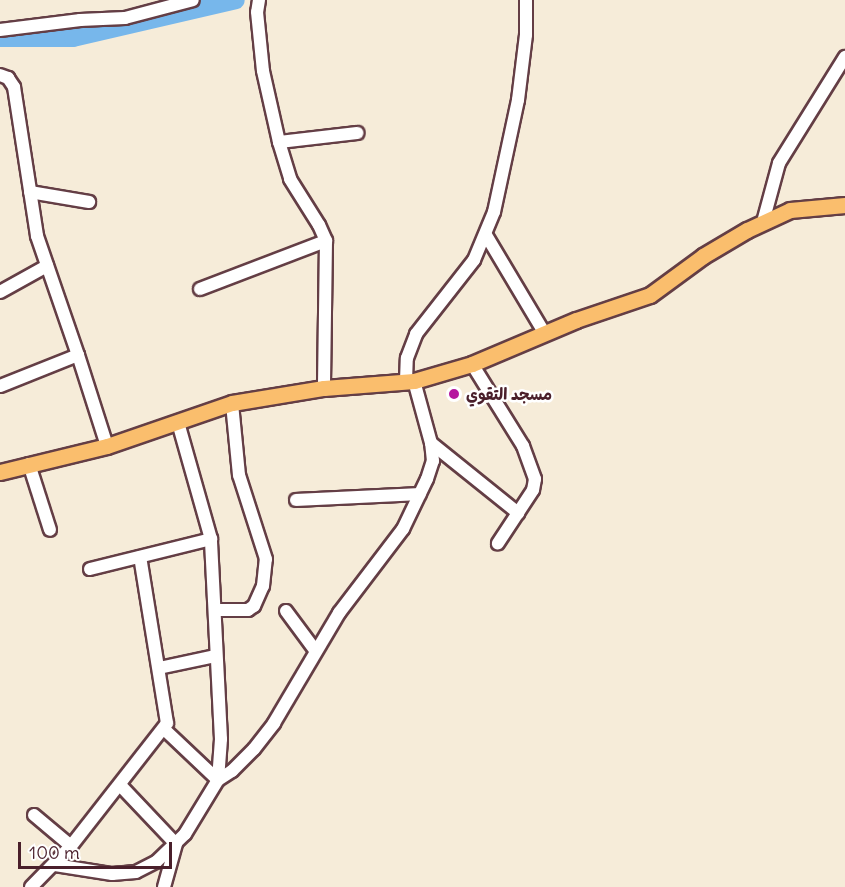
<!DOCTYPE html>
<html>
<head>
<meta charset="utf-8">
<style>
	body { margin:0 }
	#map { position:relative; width:845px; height:887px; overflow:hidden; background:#f6ecd9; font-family:Delius,"Playpen Sans Arabic",sans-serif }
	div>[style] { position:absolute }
	.river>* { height:18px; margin:-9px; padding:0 9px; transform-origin:9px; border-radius:9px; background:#77b7eb }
	.roads { filter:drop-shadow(2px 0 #643e45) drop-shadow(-2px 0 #643e45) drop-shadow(0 2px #643e45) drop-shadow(0 -2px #643e45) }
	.minor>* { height:12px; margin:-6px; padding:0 6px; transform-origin:6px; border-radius:6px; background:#fff }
	.major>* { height:15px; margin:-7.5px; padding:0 7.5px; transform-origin:7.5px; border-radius:7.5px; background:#fabe6d }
	.dots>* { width:16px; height:16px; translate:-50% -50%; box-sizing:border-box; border:3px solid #fff; border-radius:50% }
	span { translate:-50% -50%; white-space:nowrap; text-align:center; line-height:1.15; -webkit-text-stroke:5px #fff; paint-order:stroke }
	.poi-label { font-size:16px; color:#4a1f2b; font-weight:700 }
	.left { translate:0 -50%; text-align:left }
	.scale { position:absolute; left:18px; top:842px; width:154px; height:27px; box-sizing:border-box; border:3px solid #4a1f2b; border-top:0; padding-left:8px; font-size:18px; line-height:21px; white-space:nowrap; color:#4a1f2b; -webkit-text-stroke:4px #fff; paint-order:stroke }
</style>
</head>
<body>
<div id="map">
	<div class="river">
		<i style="left:0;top:38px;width:73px"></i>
		<i style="left:73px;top:38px;width:167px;rotate:-13.1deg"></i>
	</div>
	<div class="roads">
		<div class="minor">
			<i style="left:259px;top:0;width:12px;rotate:99deg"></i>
			<i style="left:257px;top:12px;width:59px;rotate:84.2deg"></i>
			<i style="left:263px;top:71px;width:73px;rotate:77.3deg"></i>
			<i style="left:279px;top:142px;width:39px;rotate:73deg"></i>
			<i style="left:290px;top:179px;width:54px;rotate:57.8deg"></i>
			<i style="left:319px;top:225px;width:17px;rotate:66deg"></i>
			<i style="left:326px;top:241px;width:147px;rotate:90.8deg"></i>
			<i style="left:0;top:30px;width:81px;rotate:-7.1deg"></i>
			<i style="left:80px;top:20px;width:45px;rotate:-2.5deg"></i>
			<i style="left:125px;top:18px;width:70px;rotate:-14.8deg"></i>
			<i style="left:0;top:75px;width:9px;rotate:21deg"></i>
			<i style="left:8px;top:78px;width:11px;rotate:56deg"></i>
			<i style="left:14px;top:87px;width:151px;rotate:81.2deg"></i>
			<i style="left:37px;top:236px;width:126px;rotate:71deg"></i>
			<i style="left:78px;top:355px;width:84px;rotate:158.3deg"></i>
			<i style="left:279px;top:142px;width:79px;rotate:-6.6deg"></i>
			<i style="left:30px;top:192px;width:60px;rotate:9.6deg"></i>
			<i style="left:763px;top:222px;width:61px;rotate:-74.8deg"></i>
			<i style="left:779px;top:163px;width:125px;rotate:-58.1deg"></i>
			<i style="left:486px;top:235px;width:115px;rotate:59.2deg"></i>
			<i style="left:200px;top:289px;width:135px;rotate:-20.9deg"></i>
			<i style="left:0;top:292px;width:54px;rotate:-29deg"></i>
			<i style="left:78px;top:355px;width:96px;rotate:72.3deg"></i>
			<i style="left:472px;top:364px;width:97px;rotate:58.1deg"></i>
			<i style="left:523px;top:446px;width:35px;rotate:70deg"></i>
			<i style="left:535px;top:479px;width:11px;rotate:100deg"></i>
			<i style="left:533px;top:490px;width:64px;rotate:123.4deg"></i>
			<i style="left:406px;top:381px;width:23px;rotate:-88deg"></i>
			<i style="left:407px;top:358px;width:26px;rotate:-69deg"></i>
			<i style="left:416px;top:334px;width:94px;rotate:-51.9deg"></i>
			<i style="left:474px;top:260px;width:52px;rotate:-67.4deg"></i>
			<i style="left:494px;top:212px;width:115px;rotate:-77.9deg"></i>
			<i style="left:518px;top:100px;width:65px;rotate:-83deg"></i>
			<i style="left:526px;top:35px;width:35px;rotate:-90deg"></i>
			<i style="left:431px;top:443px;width:112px;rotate:38.8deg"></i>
			<i style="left:29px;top:464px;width:69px;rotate:72.3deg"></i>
			<i style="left:296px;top:500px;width:124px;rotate:-2.8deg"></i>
			<i style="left:90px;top:569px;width:125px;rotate:-13.9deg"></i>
			<i style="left:216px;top:610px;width:32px"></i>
			<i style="left:248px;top:610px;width:7px;rotate:-34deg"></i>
			<i style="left:254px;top:606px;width:22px;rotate:-66deg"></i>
			<i style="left:263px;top:586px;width:27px;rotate:-84deg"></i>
			<i style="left:266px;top:559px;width:88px;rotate:-107.8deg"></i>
			<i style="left:239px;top:475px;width:72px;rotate:-95.6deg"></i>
			<i style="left:286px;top:611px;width:49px;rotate:53.4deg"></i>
			<i style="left:159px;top:668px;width:57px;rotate:-12.1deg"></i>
			<i style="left:164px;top:729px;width:74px;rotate:43.4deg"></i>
			<i style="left:218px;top:780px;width:17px;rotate:-33deg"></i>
			<i style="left:232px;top:771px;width:31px;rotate:-45deg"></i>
			<i style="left:254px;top:749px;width:33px;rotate:-52deg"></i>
			<i style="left:274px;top:723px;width:128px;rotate:-59.4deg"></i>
			<i style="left:339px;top:613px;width:106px;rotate:-52.7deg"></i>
			<i style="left:403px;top:529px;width:55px;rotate:-64.4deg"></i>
			<i style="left:427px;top:479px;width:19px;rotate:-72deg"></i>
			<i style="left:433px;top:461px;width:18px;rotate:-96deg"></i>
			<i style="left:431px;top:443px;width:64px;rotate:-105.3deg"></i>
			<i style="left:120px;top:785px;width:81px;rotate:46.5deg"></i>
			<i style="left:176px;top:844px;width:45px;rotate:105.6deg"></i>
			<i style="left:34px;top:815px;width:48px;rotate:40deg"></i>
			<i style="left:55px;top:865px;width:58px;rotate:9deg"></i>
			<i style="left:112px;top:874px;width:24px;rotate:-5deg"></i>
			<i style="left:136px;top:872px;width:22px;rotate:-27deg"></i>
			<i style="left:156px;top:862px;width:40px;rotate:-44deg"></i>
			<i style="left:185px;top:834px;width:63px;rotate:-58.6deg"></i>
			<i style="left:218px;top:780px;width:41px;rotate:-85.8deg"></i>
			<i style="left:221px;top:739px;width:200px;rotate:-92.9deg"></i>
			<i style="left:211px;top:539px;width:122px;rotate:-105.8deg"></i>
			<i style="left:31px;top:887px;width:57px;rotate:-45.7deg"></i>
			<i style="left:71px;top:846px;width:156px;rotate:-52deg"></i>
			<i style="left:167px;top:723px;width:168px;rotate:-99.2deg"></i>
		</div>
		<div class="major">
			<i style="left:0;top:472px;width:110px;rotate:-13.7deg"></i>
			<i style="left:107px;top:446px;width:132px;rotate:-19deg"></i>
			<i style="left:232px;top:403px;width:93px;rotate:-9.3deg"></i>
			<i style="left:324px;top:388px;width:90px;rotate:-4.4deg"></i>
			<i style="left:414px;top:381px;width:60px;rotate:-16.3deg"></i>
			<i style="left:472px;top:364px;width:113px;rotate:-22.9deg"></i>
			<i style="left:576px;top:320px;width:78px;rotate:-18.7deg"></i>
			<i style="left:650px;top:295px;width:66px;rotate:-36.3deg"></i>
			<i style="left:703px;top:256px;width:51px;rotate:-30.6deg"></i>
			<i style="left:747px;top:230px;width:47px;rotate:-24.9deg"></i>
			<i style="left:790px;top:210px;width:55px;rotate:-5.2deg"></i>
		</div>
	</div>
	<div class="dots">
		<i style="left:454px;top:394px;background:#b5179e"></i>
	</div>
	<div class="poi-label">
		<span class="left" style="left:466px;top:394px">مسجد التقوي</span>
	</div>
	<div class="scale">100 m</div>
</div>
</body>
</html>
